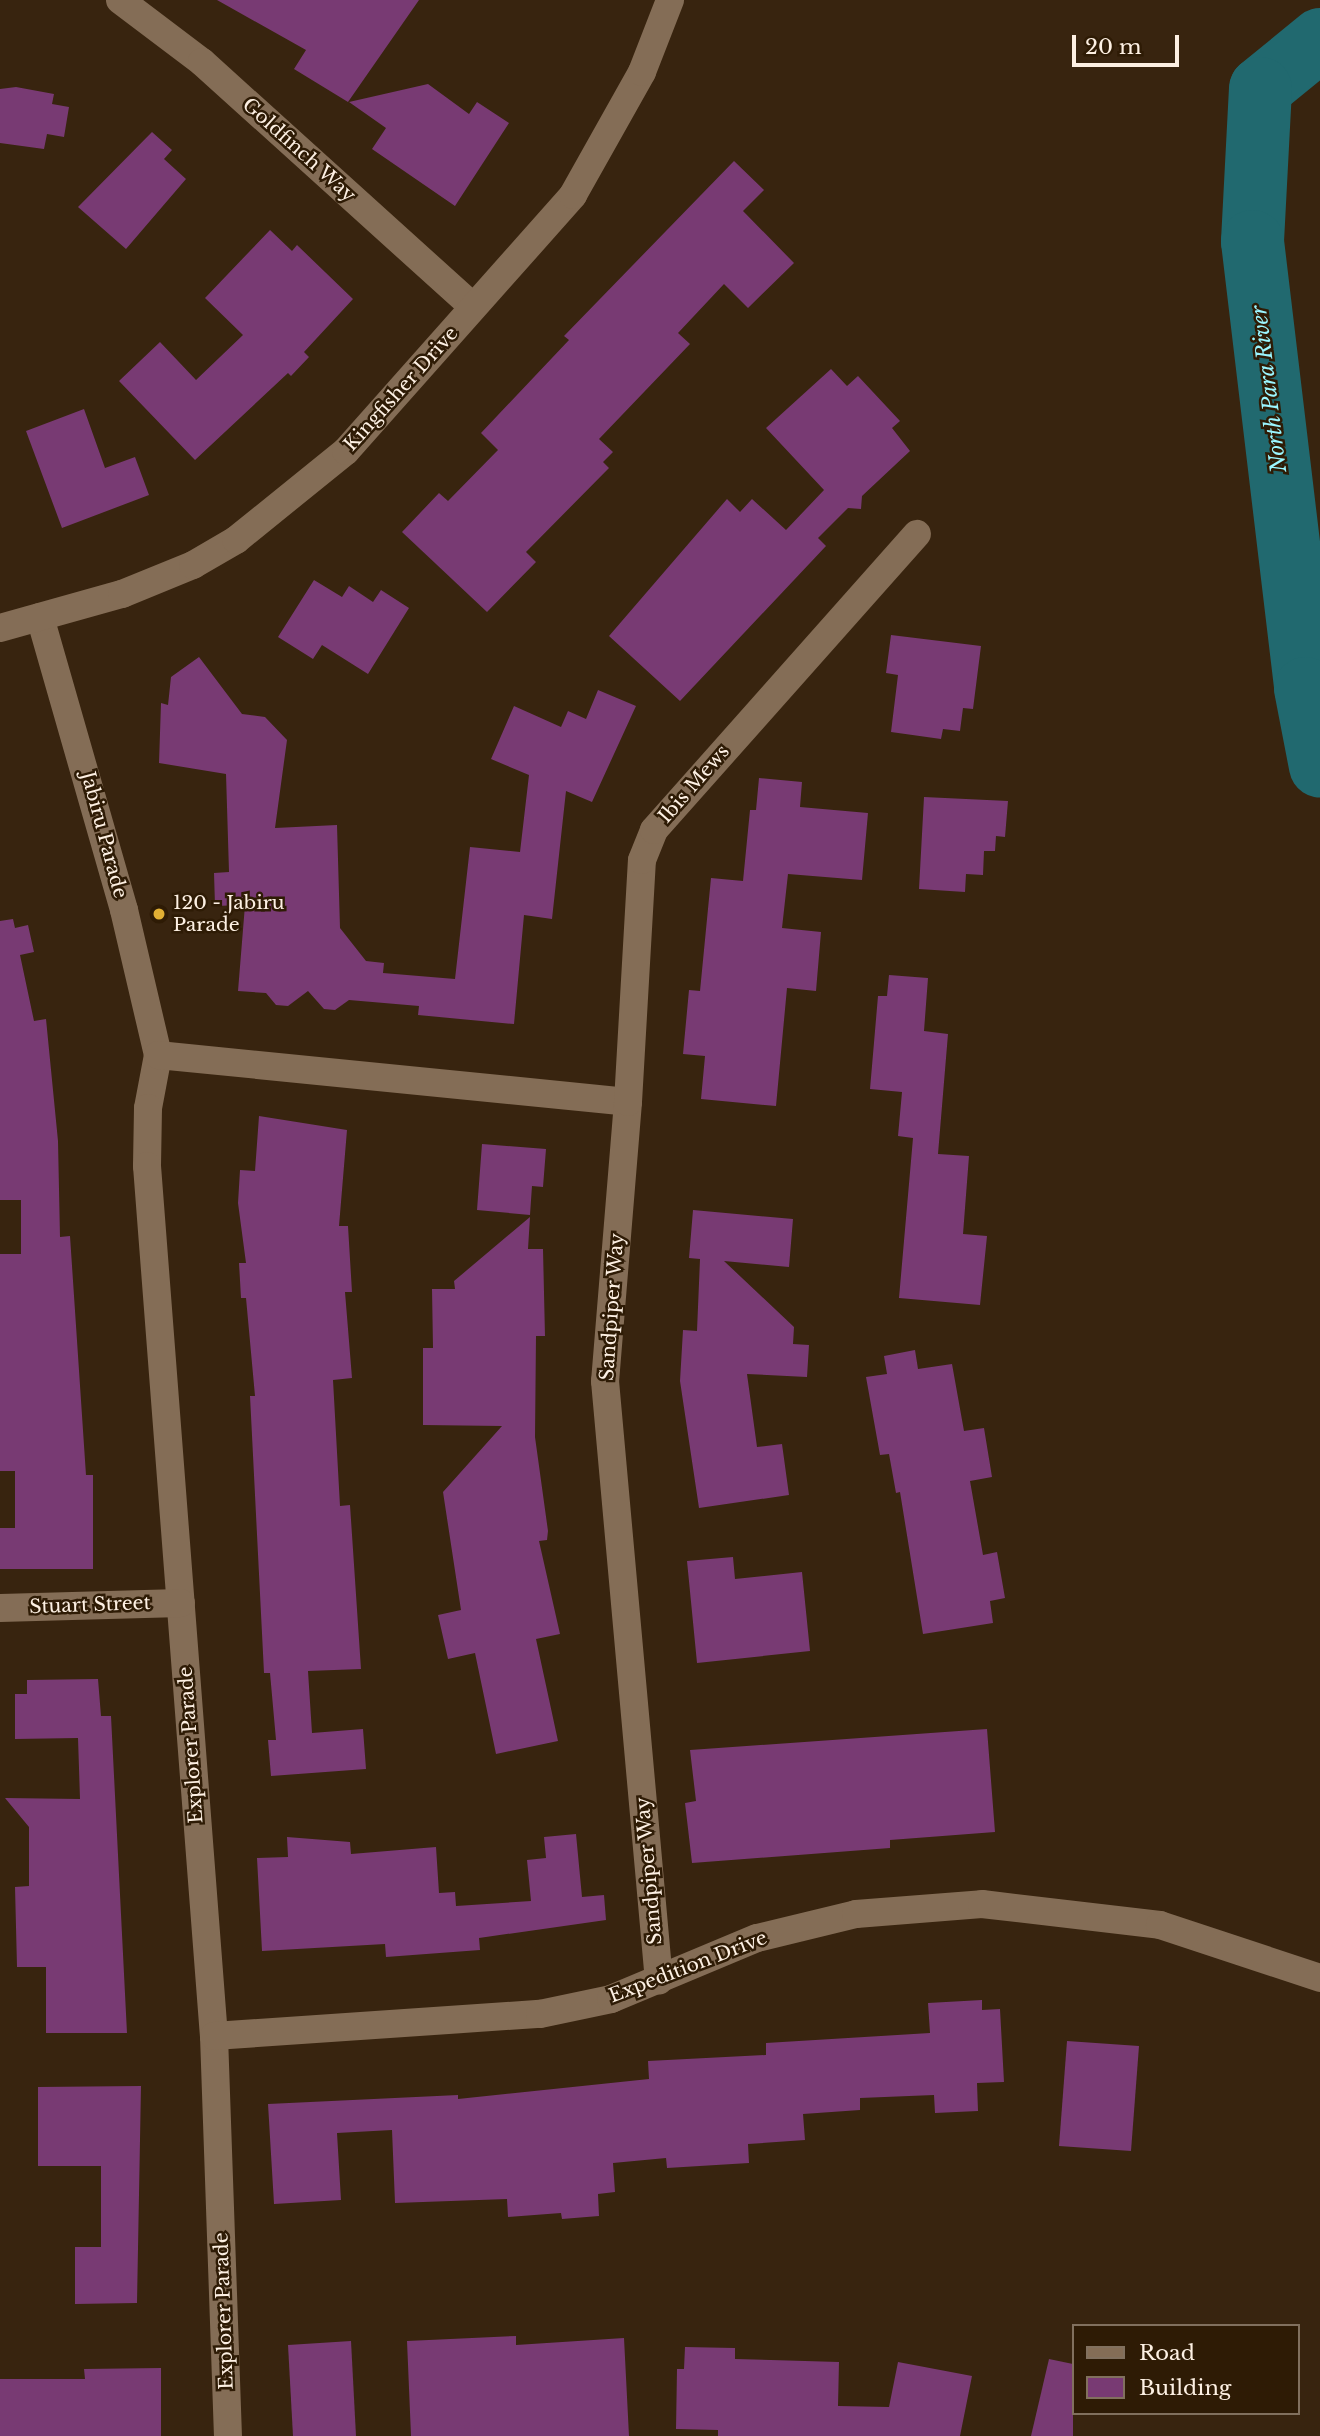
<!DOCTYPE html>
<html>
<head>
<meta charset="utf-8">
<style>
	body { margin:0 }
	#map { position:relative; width:1320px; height:2436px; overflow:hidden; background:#38240f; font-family:"Libre Baskerville",serif }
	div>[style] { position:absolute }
	.river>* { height:63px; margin:-31.5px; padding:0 31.5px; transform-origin:31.5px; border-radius:31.5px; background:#21696f }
	.building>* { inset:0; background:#783a73 }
	.minor>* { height:28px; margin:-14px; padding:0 14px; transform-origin:14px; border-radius:14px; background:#846d56 }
	.dots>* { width:19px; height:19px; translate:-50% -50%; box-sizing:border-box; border:4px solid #2e1b05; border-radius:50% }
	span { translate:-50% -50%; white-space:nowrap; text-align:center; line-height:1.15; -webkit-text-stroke:5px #2e1b05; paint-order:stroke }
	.street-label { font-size:19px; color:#fdf0e3 }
	.poi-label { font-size:19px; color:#fdf0e3 }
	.left { translate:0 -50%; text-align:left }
	.water-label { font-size:21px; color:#9bf6ff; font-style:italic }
	.legend { position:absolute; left:1072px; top:2324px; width:228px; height:91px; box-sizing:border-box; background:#2e1b05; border:2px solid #81705e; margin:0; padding:9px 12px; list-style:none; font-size:21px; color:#fdf0e3 }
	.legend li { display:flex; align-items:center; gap:14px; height:35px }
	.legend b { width:35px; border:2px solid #81705e }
	.scale { position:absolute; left:1072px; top:35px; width:107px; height:32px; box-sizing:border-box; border:4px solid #fdf0e3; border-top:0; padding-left:9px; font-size:21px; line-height:24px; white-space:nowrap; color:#fdf0e3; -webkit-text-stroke:5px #2e1b05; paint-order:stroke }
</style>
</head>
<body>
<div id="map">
	<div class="river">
		<i style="left:1320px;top:39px;width:77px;rotate:140.8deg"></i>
		<i style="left:1260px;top:88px;width:153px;rotate:93deg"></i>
		<i style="left:1252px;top:241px;width:450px;rotate:83.2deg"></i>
		<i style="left:1305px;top:688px;width:79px;rotate:79.1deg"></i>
	</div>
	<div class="building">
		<i style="clip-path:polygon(217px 0,419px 0,348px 102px,294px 69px,306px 50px)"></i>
		<i style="clip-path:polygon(428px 84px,469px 114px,477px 102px,509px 123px,455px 206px,372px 149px,386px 128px,349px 102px)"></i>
		<i style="clip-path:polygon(16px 87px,54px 94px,52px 104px,69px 107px,64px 137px,47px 134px,44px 149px,0 143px,0 89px)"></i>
		<i style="clip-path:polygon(152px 132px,172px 150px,164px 159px,186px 179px,126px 249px,78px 207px)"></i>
		<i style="clip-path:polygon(734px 161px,764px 190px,743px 211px,794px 263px,748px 308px,724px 284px,678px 333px,690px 344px,599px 439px,613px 452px,603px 462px,609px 468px,526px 552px,536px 562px,487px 612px,402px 532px,439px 493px,448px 501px,498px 450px,481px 433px,569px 340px,564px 336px)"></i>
		<i style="clip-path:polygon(270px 230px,292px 251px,297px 245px,353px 299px,304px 352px,309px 357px,291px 376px,288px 373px,195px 460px,119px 381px,160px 342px,196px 380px,243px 335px,205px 298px)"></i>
		<i style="clip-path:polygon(831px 369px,847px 386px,858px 376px,900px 421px,892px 428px,910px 451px,862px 496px,861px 509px,848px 508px,818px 538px,826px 546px,680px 701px,609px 636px,727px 499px,740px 512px,752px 499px,786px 530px,824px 490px,766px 428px)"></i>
		<i style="clip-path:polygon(84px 409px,105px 468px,135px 457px,149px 495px,62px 528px,26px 431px)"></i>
		<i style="clip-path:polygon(314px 580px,342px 597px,349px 586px,373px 602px,381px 590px,409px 608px,368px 674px,322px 645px,313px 659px,278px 637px)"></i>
		<i style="clip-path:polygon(891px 635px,981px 646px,973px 709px,963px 708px,960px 731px,943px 729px,941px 739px,891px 732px,898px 675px,886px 673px)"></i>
		<i style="clip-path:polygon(199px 657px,242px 714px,265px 717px,287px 740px,275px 828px,337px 825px,340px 928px,366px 961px,384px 963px,383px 973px,455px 979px,470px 847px,520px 852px,529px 775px,491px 759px,514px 706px,561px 727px,568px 711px,586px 719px,598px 690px,636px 706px,592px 802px,566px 791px,552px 919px,524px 915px,514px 1024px,418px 1015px,419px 1006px,349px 1000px,335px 1010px,324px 1009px,308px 991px,288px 1006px,276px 1005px,266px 993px,238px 991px,245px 905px,215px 906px,214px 873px,229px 872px,226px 774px,159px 763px,161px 703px,168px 705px,171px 677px)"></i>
		<i style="clip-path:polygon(759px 778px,802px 782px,800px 807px,868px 813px,862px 880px,788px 874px,782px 928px,821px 932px,816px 991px,787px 988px,776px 1106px,701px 1099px,705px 1056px,683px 1054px,689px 990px,700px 991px,711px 878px,743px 881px,750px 810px,756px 810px)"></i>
		<i style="clip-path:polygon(924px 797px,1008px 801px,1005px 837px,996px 836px,995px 851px,984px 851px,983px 875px,966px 874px,965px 892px,919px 889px)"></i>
		<i style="clip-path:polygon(13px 919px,15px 928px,28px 925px,34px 952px,20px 955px,34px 1021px,46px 1019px,58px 1141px,60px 1237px,70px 1236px,86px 1475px,93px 1475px,93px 1569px,0 1569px,0 1528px,15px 1528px,15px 1471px,0 1471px,0 1254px,21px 1254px,21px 1200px,0 1200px,0 921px)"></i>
		<i style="clip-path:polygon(889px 975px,928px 978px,924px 1031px,948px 1034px,938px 1154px,969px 1156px,963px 1234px,987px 1236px,980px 1305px,899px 1298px,913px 1138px,898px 1136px,902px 1092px,870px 1089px,878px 996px,887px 996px)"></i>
		<i style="clip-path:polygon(259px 1116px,347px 1130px,339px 1226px,348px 1226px,352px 1292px,345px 1292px,352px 1378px,333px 1380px,340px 1506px,350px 1505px,361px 1669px,308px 1671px,312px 1733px,363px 1729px,366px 1769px,271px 1776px,268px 1740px,276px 1740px,270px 1673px,264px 1673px,250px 1396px,255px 1396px,246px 1298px,241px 1298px,239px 1263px,246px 1263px,238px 1203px,240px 1170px,255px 1171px)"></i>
		<i style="clip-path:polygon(482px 1144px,546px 1149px,543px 1187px,532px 1186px,530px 1215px,477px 1210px)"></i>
		<i style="clip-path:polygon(693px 1210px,793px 1219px,789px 1267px,724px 1261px,794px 1327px,793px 1344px,809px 1345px,807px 1377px,747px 1374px,757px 1447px,782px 1444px,789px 1495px,699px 1508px,680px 1381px,683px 1330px,697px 1331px,700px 1259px,689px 1258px)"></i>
		<i style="clip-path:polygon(530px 1217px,528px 1249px,543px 1249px,545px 1336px,536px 1336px,535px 1437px,548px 1531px,547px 1540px,539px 1541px,560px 1634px,536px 1639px,558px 1741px,496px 1754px,475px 1653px,448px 1659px,438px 1615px,461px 1610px,443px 1492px,502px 1426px,423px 1425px,423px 1348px,433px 1348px,432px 1289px,455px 1289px,454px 1281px)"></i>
		<i style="clip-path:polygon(915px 1350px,918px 1369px,952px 1364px,964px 1431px,984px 1428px,992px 1477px,970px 1481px,983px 1555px,997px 1552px,1005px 1598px,990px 1601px,993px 1623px,923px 1634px,900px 1492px,896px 1493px,889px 1454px,880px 1455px,866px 1377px,887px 1374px,884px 1356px)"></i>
		<i style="clip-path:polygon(733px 1557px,735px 1579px,802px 1572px,810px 1651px,697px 1663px,687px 1561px)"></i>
		<i style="clip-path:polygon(98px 1679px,101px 1716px,111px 1716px,127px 2033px,46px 2033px,46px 1967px,17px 1967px,15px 1887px,29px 1886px,29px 1827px,5px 1798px,80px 1799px,78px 1738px,15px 1739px,15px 1694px,27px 1694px,27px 1680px)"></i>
		<i style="clip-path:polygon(987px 1729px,995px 1832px,890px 1840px,890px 1848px,692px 1863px,685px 1803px,696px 1801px,690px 1750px)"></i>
		<i style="clip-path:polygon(576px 1834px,582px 1897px,604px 1895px,606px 1920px,479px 1938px,480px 1950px,386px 1957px,385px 1944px,262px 1951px,257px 1858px,288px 1857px,287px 1837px,350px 1842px,351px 1854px,436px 1847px,439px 1893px,455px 1892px,456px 1906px,531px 1901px,527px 1860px,546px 1858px,544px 1837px)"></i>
		<i style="clip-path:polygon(982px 2000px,982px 2010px,1000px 2009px,1004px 2082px,977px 2083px,978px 2111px,935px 2113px,934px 2095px,860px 2098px,860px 2110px,803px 2114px,805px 2140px,748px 2144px,749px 2163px,667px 2168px,666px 2158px,613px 2163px,615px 2192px,598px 2194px,599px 2216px,562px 2219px,561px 2213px,508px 2217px,507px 2199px,395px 2203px,392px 2130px,337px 2133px,341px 2200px,274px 2204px,268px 2104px,458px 2095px,458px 2099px,649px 2079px,648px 2061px,766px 2055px,766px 2043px,930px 2033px,928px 2003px)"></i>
		<i style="clip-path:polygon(1067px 2041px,1139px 2046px,1131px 2151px,1059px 2146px)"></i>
		<i style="clip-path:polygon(141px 2086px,137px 2303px,75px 2304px,75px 2247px,101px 2247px,101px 2166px,38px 2166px,38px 2087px)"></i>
		<i style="clip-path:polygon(516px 2336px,516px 2345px,624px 2338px,629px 2436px,411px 2436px,407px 2341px)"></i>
		<i style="clip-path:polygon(351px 2341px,356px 2436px,293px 2436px,288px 2345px)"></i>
		<i style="clip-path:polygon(685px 2347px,735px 2348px,735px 2359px,839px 2362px,838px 2406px,889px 2407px,898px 2362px,972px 2376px,960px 2436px,718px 2436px,718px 2430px,676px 2429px,677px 2369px,684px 2369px)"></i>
		<i style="clip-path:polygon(1049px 2359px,1073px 2364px,1073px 2436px,1031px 2436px)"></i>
		<i style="clip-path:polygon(161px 2368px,161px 2436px,0 2436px,0 2379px,85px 2379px,84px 2369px)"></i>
	</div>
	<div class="minor">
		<i style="left:120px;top:0;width:103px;rotate:37.1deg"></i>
		<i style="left:202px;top:62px;width:365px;rotate:42.1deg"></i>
		<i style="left:40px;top:617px;width:305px;rotate:74deg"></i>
		<i style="left:124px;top:910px;width:149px;rotate:76.8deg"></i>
		<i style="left:158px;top:1055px;width:54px;rotate:100.7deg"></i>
		<i style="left:148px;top:1108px;width:58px;rotate:91deg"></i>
		<i style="left:147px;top:1166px;width:873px;rotate:85.6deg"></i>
		<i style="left:214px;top:2036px;width:400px;rotate:88deg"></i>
		<i style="left:0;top:628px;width:127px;rotate:-15.6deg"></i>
		<i style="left:122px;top:594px;width:77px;rotate:-22.2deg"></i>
		<i style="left:193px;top:565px;width:50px;rotate:-30.2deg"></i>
		<i style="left:236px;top:540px;width:141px;rotate:-39deg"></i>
		<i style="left:346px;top:451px;width:342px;rotate:-48.4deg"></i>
		<i style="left:573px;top:195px;width:141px;rotate:-60.7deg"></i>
		<i style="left:642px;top:72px;width:77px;rotate:-68.7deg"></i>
		<i style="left:158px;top:1055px;width:472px;rotate:5.7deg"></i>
		<i style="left:628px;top:1102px;width:280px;rotate:94.7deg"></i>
		<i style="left:605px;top:1381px;width:602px;rotate:84.86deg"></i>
		<i style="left:628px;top:1102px;width:242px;rotate:-86.7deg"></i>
		<i style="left:642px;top:860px;width:32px;rotate:-68deg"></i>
		<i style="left:654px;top:830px;width:396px;rotate:-48.4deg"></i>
		<i style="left:0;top:1608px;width:181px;rotate:-1.6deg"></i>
		<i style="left:214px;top:2036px;width:327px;rotate:-3.9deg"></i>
		<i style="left:540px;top:2014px;width:73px;rotate:-11.9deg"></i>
		<i style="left:611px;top:1999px;width:158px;rotate:-22.7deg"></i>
		<i style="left:757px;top:1938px;width:102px;rotate:-13.6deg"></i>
		<i style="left:856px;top:1914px;width:126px;rotate:-4.5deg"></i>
		<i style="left:982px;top:1904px;width:179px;rotate:6.7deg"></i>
		<i style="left:1160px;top:1925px;width:169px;rotate:18.3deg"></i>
	</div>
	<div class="dots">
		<i style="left:159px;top:914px;background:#e1af34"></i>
	</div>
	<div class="street-label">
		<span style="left:299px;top:150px;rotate:42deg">Goldfinch Way</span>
		<span style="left:401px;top:389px;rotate:-48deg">Kingfisher Drive</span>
		<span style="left:694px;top:784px;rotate:-49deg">Ibis Mews</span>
		<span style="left:104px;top:835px;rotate:75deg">Jabiru Parade</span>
		<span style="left:612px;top:1307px;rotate:-86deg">Sandpiper Way</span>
		<span style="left:90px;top:1605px;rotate:-2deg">Stuart Street</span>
		<span style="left:191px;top:1745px;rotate:-94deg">Explorer Parade</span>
		<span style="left:649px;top:1871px;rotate:-95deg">Sandpiper Way</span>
		<span style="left:688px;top:1967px;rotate:-21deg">Expedition Drive</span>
		<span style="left:224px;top:2311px;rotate:-92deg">Explorer Parade</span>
	</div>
	<div class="poi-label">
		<span class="left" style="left:173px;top:914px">120 - Jabiru<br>Parade</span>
	</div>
	<div class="water-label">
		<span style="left:1269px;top:389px;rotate:-97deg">North Para River</span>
	</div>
	<ul class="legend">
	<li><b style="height:9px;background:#846d56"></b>Road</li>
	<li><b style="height:19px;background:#783a73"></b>Building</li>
	</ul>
	<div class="scale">20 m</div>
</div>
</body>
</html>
